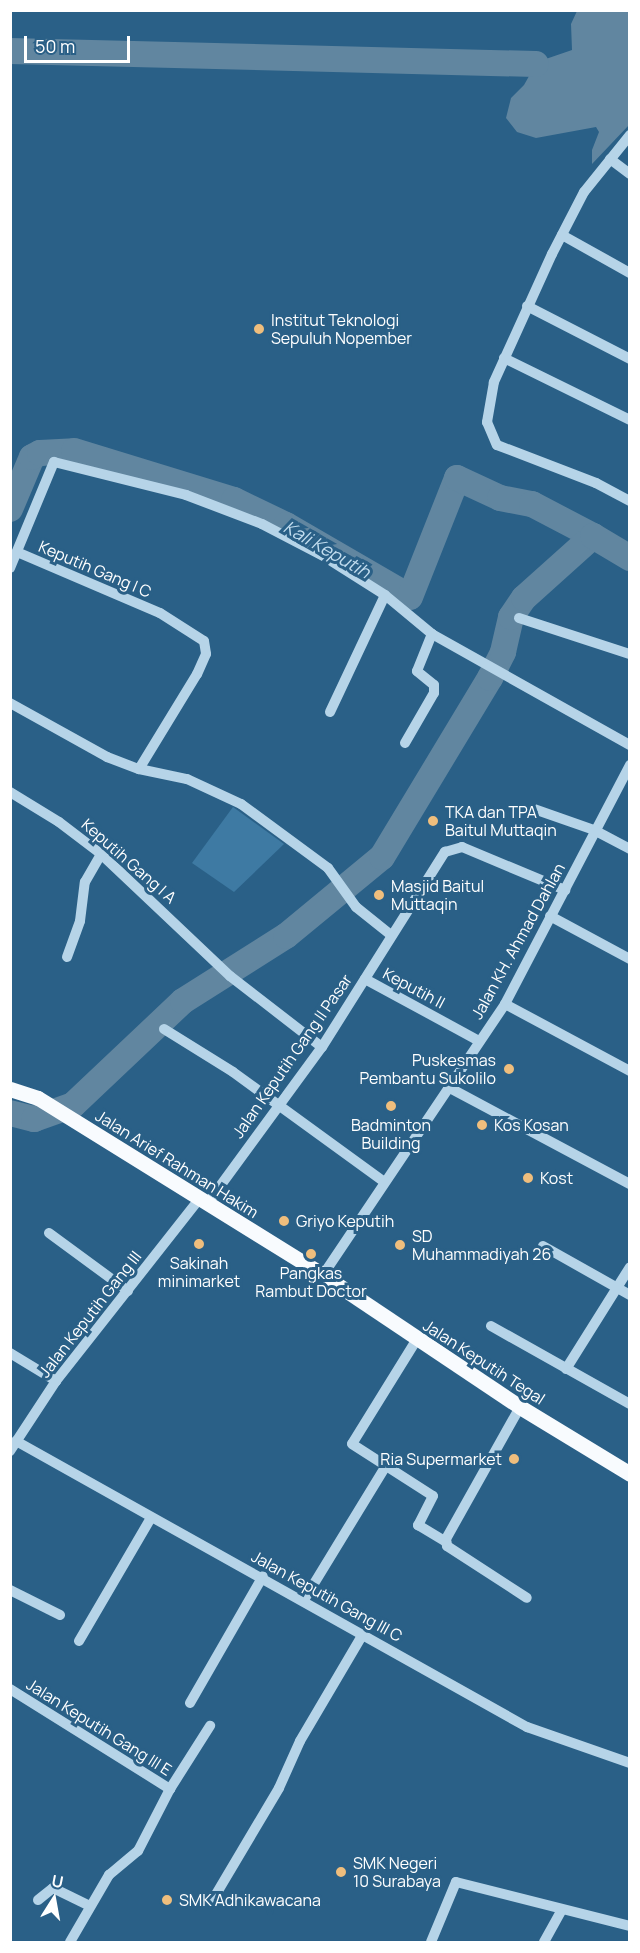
<!DOCTYPE html>
<html>
<head>
<meta charset="utf-8">
<style>
	body { margin:0 }
	#map { position:relative; width:640px; height:1953px; overflow:hidden; background:#2a6087; font-family:Manrope,sans-serif }
	div>[style] { position:absolute }
	.green>* { inset:0; background:#3e7aa3 }
	.water>* { inset:0; background:#6186a0 }
	.river>* { height:26px; margin:-13px; padding:0 13px; transform-origin:13px; border-radius:13px; background:#6186a0 }
	.minor>* { height:10px; margin:-5px; padding:0 5px; transform-origin:5px; border-radius:5px; background:#b6d4e8 }
	.major>* { height:15px; margin:-7.5px; padding:0 7.5px; transform-origin:7.5px; border-radius:7.5px; background:#f8fbfe }
	.dots>* { width:16px; height:16px; translate:-50% -50%; box-sizing:border-box; border:3px solid #2a6087; border-radius:50% }
	span { translate:-50% -50%; white-space:nowrap; text-align:center; line-height:1.15; -webkit-text-stroke:6px #2a6087; paint-order:stroke }
	.poi-label { font-size:16px; color:#fff }
	.left { translate:0 -50%; text-align:left }
	.right { translate:-100% -50%; text-align:right }
	.street-label { font-size:16px; color:#fff }
	.water-label { font-size:18px; color:#c2ddef; font-style:italic }
	.frame { position:absolute; inset:0; border:12px solid #fff; pointer-events:none }
	.north { position:absolute; left:24px; top:1869px; width:60px; height:60px; -webkit-text-stroke:4px #2a6087; paint-order:stroke; rotate:11deg; font-size:16px; font-weight:700; line-height:24px; text-align:center; color:#fff }
	.north::after { content:''; display:block; margin:auto; width:21px; height:27px; background:#fff; clip-path:polygon(50% 0,100% 100%,50% 72%,0 100%) }
	.scale { position:absolute; left:24px; top:36px; width:106px; height:27px; box-sizing:border-box; border:3px solid #fff; border-top:0; padding-left:8px; font-size:18px; line-height:21px; white-space:nowrap; color:#fff; -webkit-text-stroke:4px #2a6087; paint-order:stroke }
</style>
</head>
<body>
<div id="map">
	<div class="green">
		<i style="clip-path:polygon(233px 807px,284px 844px,234px 892px,192px 863px)"></i>
	</div>
	<div class="water">
		<i style="clip-path:polygon(577px 11px,629px 11px,629px 125px,592px 164px,592px 150px,599px 132px,596px 127px,536px 138px,517px 132px,506px 118px,511px 98px,524px 85px,537px 62px,572px 50px,571px 24px)"></i>
	</div>
	<div class="river">
		<i style="left:10px;top:51px;width:526px;rotate:1.42deg"></i>
		<i style="left:10px;top:509px;width:56px;rotate:-67.1deg"></i>
		<i style="left:32px;top:457px;width:9px;rotate:-27deg"></i>
		<i style="left:40px;top:453px;width:34px;rotate:-3deg"></i>
		<i style="left:74px;top:451px;width:167px;rotate:17deg"></i>
		<i style="left:234px;top:500px;width:58px;rotate:25.7deg"></i>
		<i style="left:286px;top:525px;width:143px;rotate:30.1deg"></i>
		<i style="left:410px;top:597px;width:128px;rotate:-68.4deg"></i>
		<i style="left:457px;top:478px;width:47px;rotate:24.9deg"></i>
		<i style="left:500px;top:498px;width:33px;rotate:11deg"></i>
		<i style="left:532px;top:504px;width:69px;rotate:27.7deg"></i>
		<i style="left:10px;top:1113px;width:25px;rotate:14deg"></i>
		<i style="left:34px;top:1119px;width:41px;rotate:-19.7deg"></i>
		<i style="left:73px;top:1105px;width:151px;rotate:-43.4deg"></i>
		<i style="left:183px;top:1001px;width:122px;rotate:-32.3deg"></i>
		<i style="left:286px;top:936px;width:124px;rotate:-39.5deg"></i>
		<i style="left:382px;top:857px;width:209px;rotate:-58.9deg"></i>
		<i style="left:490px;top:678px;width:29px;rotate:-63deg"></i>
		<i style="left:503px;top:652px;width:36px;rotate:-77deg"></i>
		<i style="left:511px;top:617px;width:23px;rotate:-56deg"></i>
		<i style="left:524px;top:598px;width:93px;rotate:-41.9deg"></i>
		<i style="left:593px;top:536px;width:43px;rotate:30.7deg"></i>
	</div>
	<div class="minor">
		<i style="left:630px;top:135px;width:73px;rotate:128.9deg"></i>
		<i style="left:584px;top:192px;width:70px;rotate:117.3deg"></i>
		<i style="left:552px;top:254px;width:141px;rotate:114.4deg"></i>
		<i style="left:494px;top:382px;width:41px;rotate:99.9deg"></i>
		<i style="left:487px;top:422px;width:25px;rotate:67deg"></i>
		<i style="left:497px;top:445px;width:106px;rotate:21deg"></i>
		<i style="left:596px;top:483px;width:38px;rotate:28deg"></i>
		<i style="left:610px;top:159px;width:25px;rotate:37deg"></i>
		<i style="left:562px;top:235px;width:78px;rotate:29.2deg"></i>
		<i style="left:527px;top:306px;width:116px;rotate:27.2deg"></i>
		<i style="left:504px;top:358px;width:140px;rotate:26.2deg"></i>
		<i style="left:17px;top:552px;width:155px;rotate:23.1deg"></i>
		<i style="left:160px;top:613px;width:52px;rotate:32.5deg"></i>
		<i style="left:204px;top:641px;width:13px;rotate:81deg"></i>
		<i style="left:206px;top:654px;width:22px;rotate:114deg"></i>
		<i style="left:197px;top:674px;width:111px;rotate:121.4deg"></i>
		<i style="left:10px;top:568px;width:115px;rotate:-67.5deg"></i>
		<i style="left:54px;top:462px;width:136px;rotate:14deg"></i>
		<i style="left:186px;top:495px;width:81px;rotate:20.9deg"></i>
		<i style="left:262px;top:524px;width:71px;rotate:27.6deg"></i>
		<i style="left:325px;top:557px;width:71px;rotate:32.3deg"></i>
		<i style="left:385px;top:595px;width:61px;rotate:39.7deg"></i>
		<i style="left:432px;top:634px;width:227px;rotate:29.3deg"></i>
		<i style="left:519px;top:618px;width:117px;rotate:18deg"></i>
		<i style="left:10px;top:703px;width:111px;rotate:29.1deg"></i>
		<i style="left:107px;top:757px;width:34px;rotate:21deg"></i>
		<i style="left:139px;top:769px;width:49px;rotate:11.8deg"></i>
		<i style="left:187px;top:779px;width:60px;rotate:24.8deg"></i>
		<i style="left:241px;top:804px;width:108px;rotate:36.3deg"></i>
		<i style="left:328px;top:868px;width:48px;rotate:54.3deg"></i>
		<i style="left:356px;top:907px;width:45px;rotate:38.7deg"></i>
		<i style="left:330px;top:712px;width:129px;rotate:-64.8deg"></i>
		<i style="left:405px;top:743px;width:58px;rotate:-59.9deg"></i>
		<i style="left:434px;top:693px;width:8px;rotate:-90deg"></i>
		<i style="left:434px;top:685px;width:22px;rotate:-141deg"></i>
		<i style="left:417px;top:671px;width:40px;rotate:-68deg"></i>
		<i style="left:10px;top:792px;width:57px;rotate:31.5deg"></i>
		<i style="left:59px;top:822px;width:53px;rotate:37.3deg"></i>
		<i style="left:101px;top:854px;width:178px;rotate:43.4deg"></i>
		<i style="left:230px;top:976px;width:116px;rotate:37.7deg"></i>
		<i style="left:534px;top:809px;width:64px;rotate:19.3deg"></i>
		<i style="left:594px;top:830px;width:41px;rotate:27.8deg"></i>
		<i style="left:550px;top:916px;width:91px;rotate:28.3deg"></i>
		<i style="left:67px;top:957px;width:38px;rotate:-70deg"></i>
		<i style="left:80px;top:921px;width:39px;rotate:-83deg"></i>
		<i style="left:85px;top:882px;width:32px;rotate:-60deg"></i>
		<i style="left:365px;top:979px;width:130px;rotate:28.5deg"></i>
		<i style="left:505px;top:1004px;width:142px;rotate:28.2deg"></i>
		<i style="left:164px;top:1029px;width:81px;rotate:31.9deg"></i>
		<i style="left:233px;top:1072px;width:185px;rotate:36deg"></i>
		<i style="left:448px;top:1087px;width:206px;rotate:28.1deg"></i>
		<i style="left:207px;top:1204px;width:195px;rotate:-53.8deg"></i>
		<i style="left:322px;top:1047px;width:231px;rotate:-57.8deg"></i>
		<i style="left:445px;top:852px;width:18px;rotate:-16deg"></i>
		<i style="left:462px;top:847px;width:112px;rotate:22.7deg"></i>
		<i style="left:49px;top:1233px;width:98px;rotate:36.3deg"></i>
		<i style="left:543px;top:1246px;width:100px;rotate:29.4deg"></i>
		<i style="left:323px;top:1275px;width:326px;rotate:-56.1deg"></i>
		<i style="left:505px;top:1004px;width:270px;rotate:-62.4deg"></i>
		<i style="left:491px;top:1326px;width:159px;rotate:29.3deg"></i>
		<i style="left:417px;top:1339px;width:123px;rotate:121.8deg"></i>
		<i style="left:352px;top:1444px;width:96px;rotate:32.7deg"></i>
		<i style="left:433px;top:1496px;width:33px;rotate:117deg"></i>
		<i style="left:418px;top:1525px;width:33px;rotate:31deg"></i>
		<i style="left:10px;top:1353px;width:54px;rotate:31.3deg"></i>
		<i style="left:566px;top:1369px;width:120px;rotate:-57.9deg"></i>
		<i style="left:520px;top:1407px;width:151px;rotate:119.3deg"></i>
		<i style="left:446px;top:1539px;width:7px;rotate:82deg"></i>
		<i style="left:447px;top:1546px;width:95px;rotate:33deg"></i>
		<i style="left:16px;top:1441px;width:586px;rotate:29.24deg"></i>
		<i style="left:527px;top:1727px;width:109px;rotate:19.3deg"></i>
		<i style="left:10px;top:1451px;width:84px;rotate:-56.7deg"></i>
		<i style="left:56px;top:1381px;width:231px;rotate:-51.8deg"></i>
		<i style="left:10px;top:1590px;width:56px;rotate:26.6deg"></i>
		<i style="left:304px;top:1600px;width:159px;rotate:-58.6deg"></i>
		<i style="left:79px;top:1641px;width:143px;rotate:-59.7deg"></i>
		<i style="left:10px;top:1689px;width:189px;rotate:32deg"></i>
		<i style="left:170px;top:1789px;width:75px;rotate:-57.6deg"></i>
		<i style="left:190px;top:1703px;width:146px;rotate:-60.1deg"></i>
		<i style="left:38px;top:1900px;width:19px;rotate:-39deg"></i>
		<i style="left:53px;top:1888px;width:41px;rotate:25.9deg"></i>
		<i style="left:212px;top:1901px;width:131px;rotate:-59.3deg"></i>
		<i style="left:279px;top:1788px;width:51px;rotate:-65.9deg"></i>
		<i style="left:300px;top:1741px;width:124px;rotate:-59.5deg"></i>
		<i style="left:70px;top:1942px;width:78px;rotate:-59.8deg"></i>
		<i style="left:109px;top:1875px;width:38px;rotate:-40deg"></i>
		<i style="left:138px;top:1851px;width:70px;rotate:-62.7deg"></i>
		<i style="left:431px;top:1942px;width:65px;rotate:-67.4deg"></i>
		<i style="left:456px;top:1882px;width:179px;rotate:14.2deg"></i>
		<i style="left:544px;top:1942px;width:37px;rotate:-61deg"></i>
	</div>
	<div class="major">
		<i style="left:10px;top:1089px;width:29px;rotate:18deg"></i>
		<i style="left:38px;top:1098px;width:335px;rotate:31.8deg"></i>
		<i style="left:323px;top:1275px;width:237px;rotate:33.8deg"></i>
		<i style="left:520px;top:1407px;width:129px;rotate:31.3deg"></i>
	</div>
	<div class="dots">
		<i style="left:259px;top:329px;background:#efbe7d"></i>
		<i style="left:433px;top:821px;background:#efbe7d"></i>
		<i style="left:379px;top:895px;background:#efbe7d"></i>
		<i style="left:509px;top:1069px;background:#efbe7d"></i>
		<i style="left:391px;top:1106px;background:#efbe7d"></i>
		<i style="left:482px;top:1125px;background:#efbe7d"></i>
		<i style="left:528px;top:1178px;background:#efbe7d"></i>
		<i style="left:284px;top:1221px;background:#efbe7d"></i>
		<i style="left:199px;top:1244px;background:#efbe7d"></i>
		<i style="left:400px;top:1245px;background:#efbe7d"></i>
		<i style="left:311px;top:1254px;background:#efbe7d"></i>
		<i style="left:514px;top:1459px;background:#efbe7d"></i>
		<i style="left:341px;top:1872px;background:#efbe7d"></i>
		<i style="left:167px;top:1900px;background:#efbe7d"></i>
	</div>
	<div class="poi-label">
		<span class="left" style="left:271px;top:329px">Institut Teknologi<br>Sepuluh Nopember</span>
		<span class="left" style="left:445px;top:821px">TKA dan TPA<br>Baitul Muttaqin</span>
		<span class="left" style="left:391px;top:895px">Masjid Baitul<br>Muttaqin</span>
		<span class="right" style="left:496px;top:1069px">Puskesmas<br>Pembantu Sukolilo</span>
		<span style="left:391px;top:1134px">Badminton<br>Building</span>
		<span class="left" style="left:494px;top:1125px">Kos Kosan</span>
		<span class="left" style="left:540px;top:1178px">Kost</span>
		<span class="left" style="left:296px;top:1221px">Griyo Keputih</span>
		<span class="left" style="left:412px;top:1245px">SD<br>Muhammadiyah 26</span>
		<span style="left:199px;top:1272px">Sakinah<br>minimarket</span>
		<span style="left:311px;top:1282px">Pangkas<br>Rambut Doctor</span>
		<span class="right" style="left:502px;top:1459px">Ria Supermarket</span>
		<span class="left" style="left:353px;top:1872px">SMK Negeri<br>10 Surabaya</span>
		<span class="left" style="left:179px;top:1900px">SMK Adhikawacana</span>
	</div>
	<div class="street-label">
		<span style="left:95px;top:569px;rotate:23deg">Keputih Gang I C</span>
		<span style="left:129px;top:861px;rotate:41deg">Keputih Gang I A</span>
		<span style="left:518px;top:941px;rotate:-61deg">Jalan KH. Ahmad Dahlan</span>
		<span style="left:414px;top:988px;rotate:28deg">Keputih II</span>
		<span style="left:292px;top:1056px;rotate:-55deg">Jalan Keputih Gang II Pasar</span>
		<span style="left:177px;top:1164px;rotate:32deg">Jalan Arief Rahman Hakim</span>
		<span style="left:90px;top:1314px;rotate:-52deg">Jalan Keputih Gang III</span>
		<span style="left:484px;top:1362px;rotate:33deg">Jalan Keputih Tegal</span>
		<span style="left:327px;top:1596px;rotate:29deg">Jalan Keputih Gang III C</span>
		<span style="left:99px;top:1727px;rotate:32deg">Jalan Keputih Gang III E</span>
	</div>
	<div class="water-label">
		<span style="left:327px;top:549px;rotate:30deg">Kali Keputih</span>
	</div>
	<div class="frame"></div>
	<div class="north">U</div>
	<div class="scale">50 m</div>
</div>
</body>
</html>
